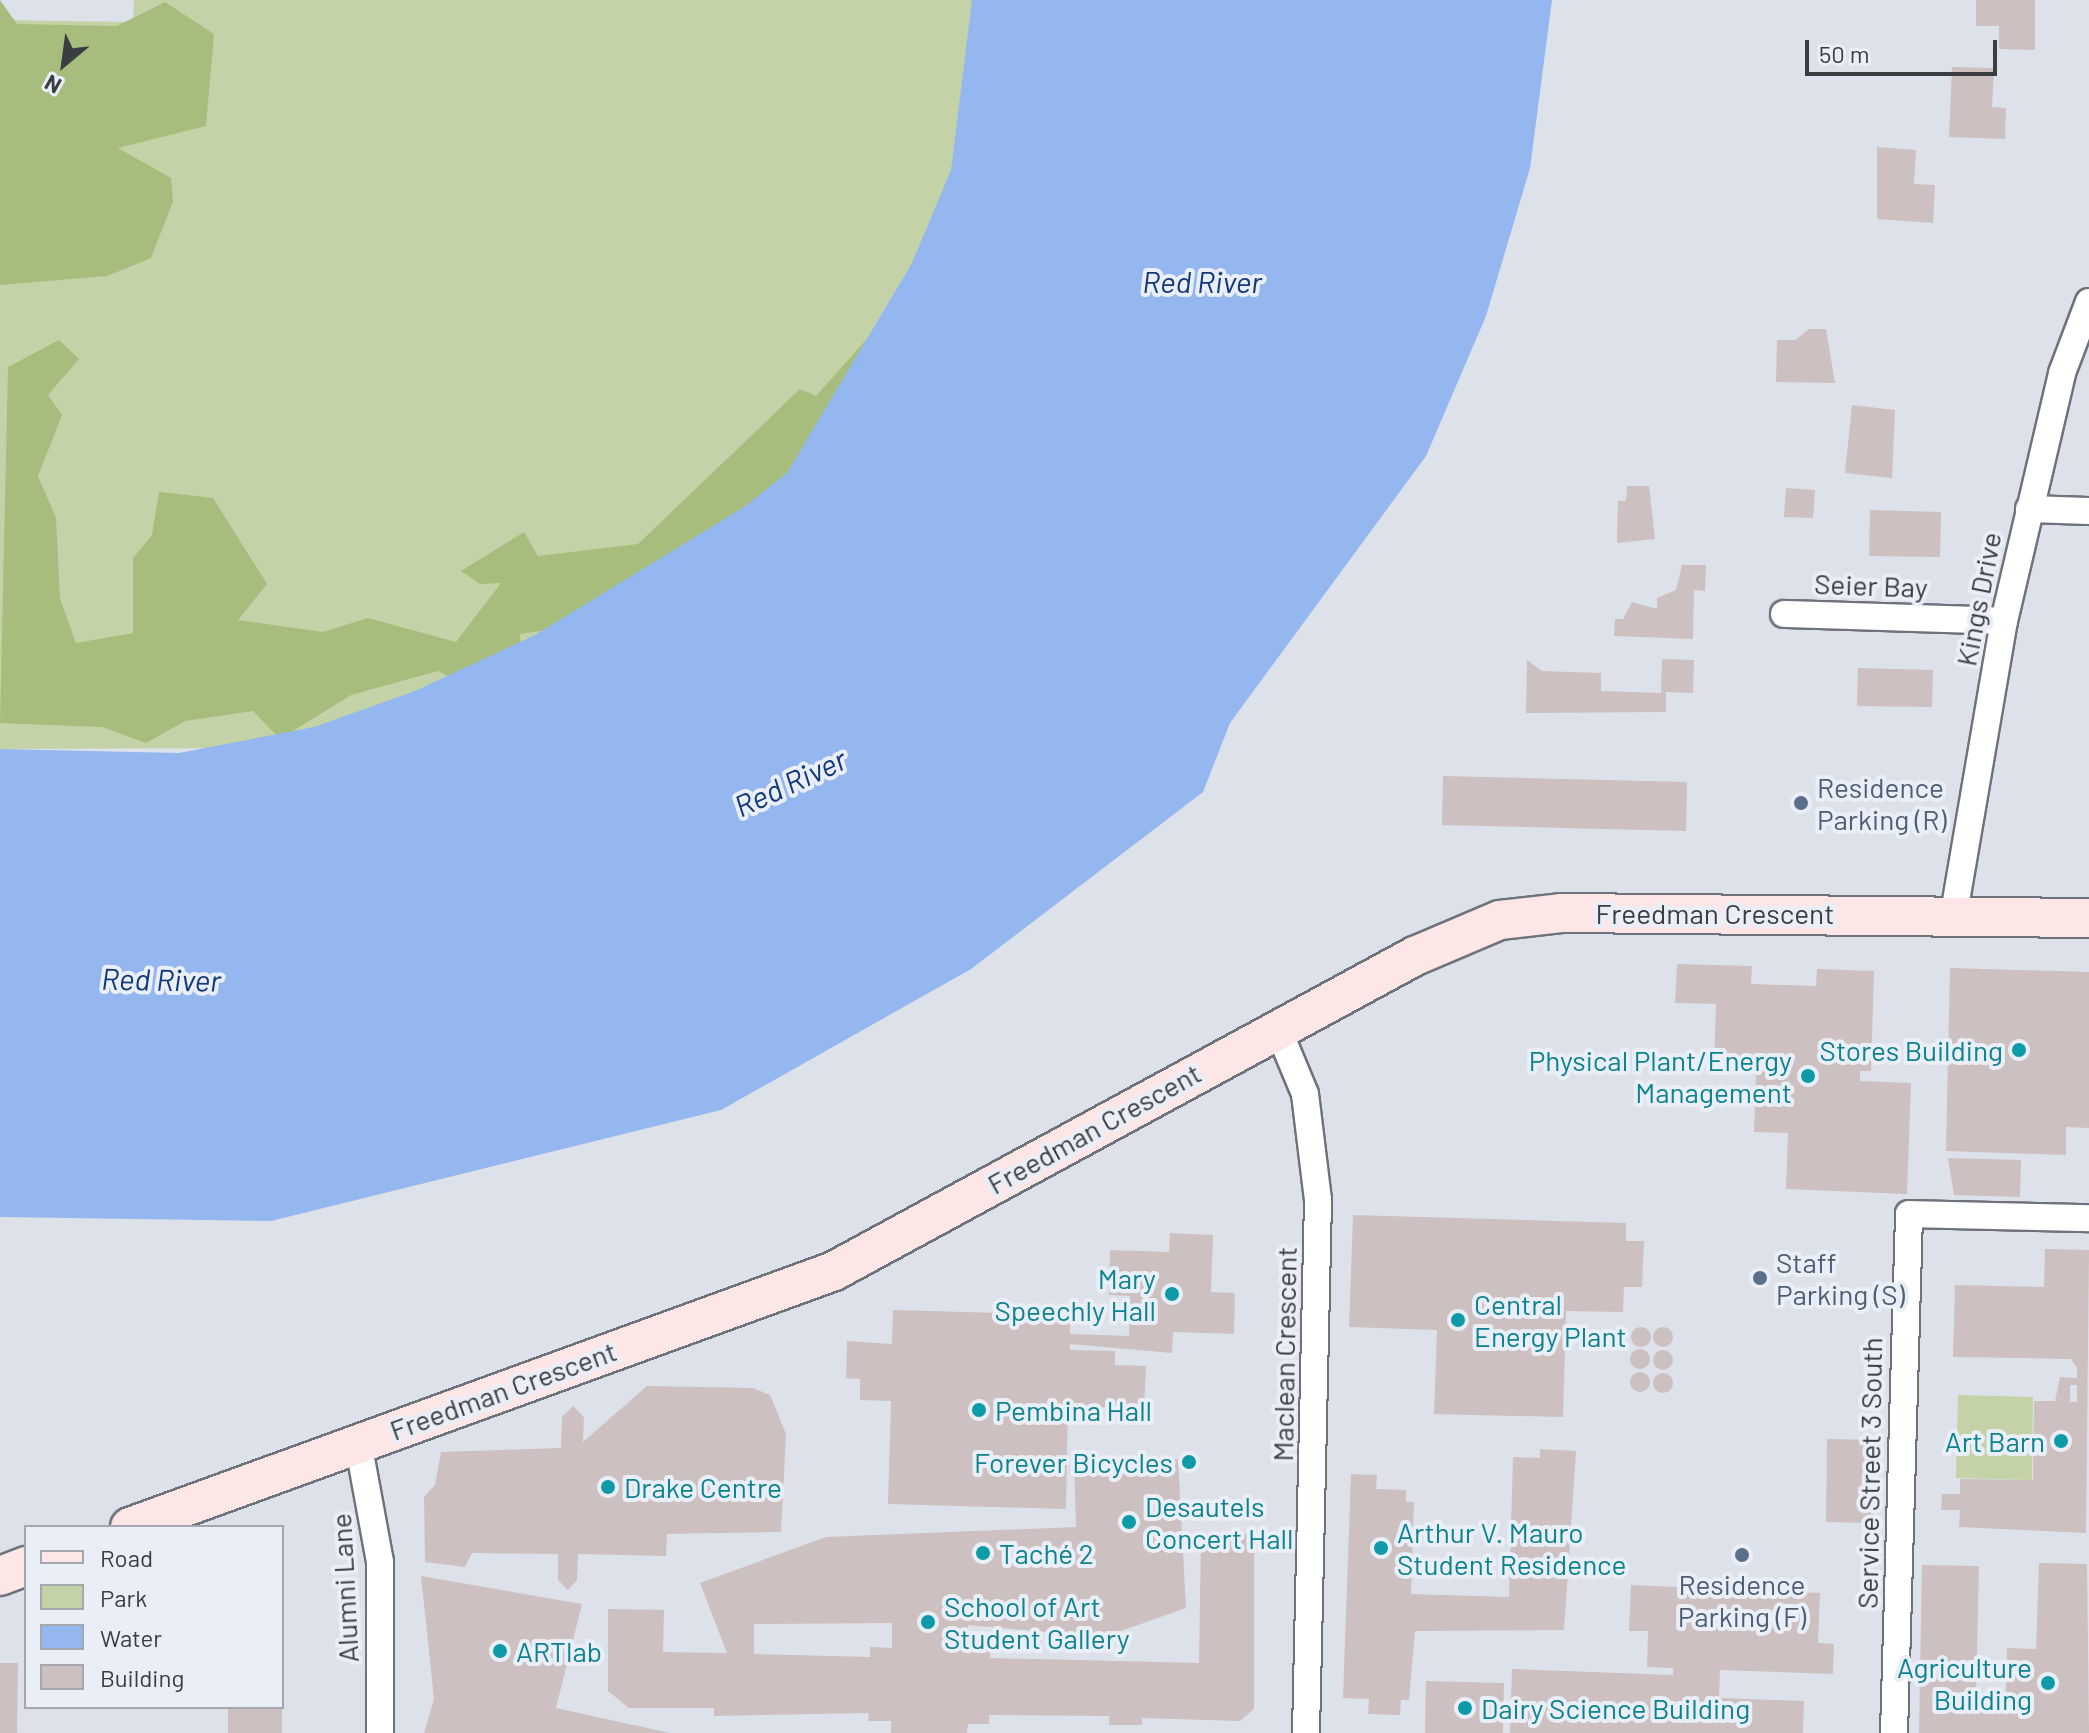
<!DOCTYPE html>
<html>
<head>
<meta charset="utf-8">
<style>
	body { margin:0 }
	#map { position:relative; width:2089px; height:1733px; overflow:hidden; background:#dde1ea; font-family:Barlow,sans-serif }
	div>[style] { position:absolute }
	.green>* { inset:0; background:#c4d3a7 }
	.forest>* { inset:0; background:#a7bd7d }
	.water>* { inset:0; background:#94b7ef }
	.building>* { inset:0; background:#ccc0c0 }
	.round { border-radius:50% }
	.roads { filter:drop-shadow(2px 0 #6e727a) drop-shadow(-2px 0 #6e727a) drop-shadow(0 2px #6e727a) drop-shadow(0 -2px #6e727a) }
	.street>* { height:26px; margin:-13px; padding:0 13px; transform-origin:13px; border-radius:13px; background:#fff }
	.secondary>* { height:38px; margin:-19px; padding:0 19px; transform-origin:19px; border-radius:19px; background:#fde6e6 }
	.dots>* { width:22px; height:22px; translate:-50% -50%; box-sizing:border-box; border:4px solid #eaeef7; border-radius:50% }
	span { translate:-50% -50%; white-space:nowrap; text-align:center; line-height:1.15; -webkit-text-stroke:8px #eaeef7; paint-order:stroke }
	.street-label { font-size:28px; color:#3b3d40 }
	.service-label { font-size:28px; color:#4e5e75 }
	.left { translate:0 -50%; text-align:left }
	.culture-label { font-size:28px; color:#0d838f }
	.right { translate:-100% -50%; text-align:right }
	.water-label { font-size:30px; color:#123a7a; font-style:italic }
	.legend { position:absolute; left:24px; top:1525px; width:260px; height:184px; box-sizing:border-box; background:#eaeef7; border:2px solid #a4a7ae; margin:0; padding:10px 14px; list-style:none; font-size:24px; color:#3b3d40 }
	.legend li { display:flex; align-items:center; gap:16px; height:40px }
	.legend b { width:40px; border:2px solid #a4a7ae }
	.north { position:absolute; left:24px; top:24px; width:80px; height:80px; -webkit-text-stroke:6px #eaeef7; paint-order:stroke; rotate:209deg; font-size:22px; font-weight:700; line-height:32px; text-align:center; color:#3b3d40 }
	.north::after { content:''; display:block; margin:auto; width:28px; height:36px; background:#3b3d40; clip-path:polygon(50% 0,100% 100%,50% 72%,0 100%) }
	.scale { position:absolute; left:1805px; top:40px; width:192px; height:36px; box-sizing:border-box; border:4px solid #3b3d40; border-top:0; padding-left:10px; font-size:24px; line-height:28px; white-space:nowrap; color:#3b3d40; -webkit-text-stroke:6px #eaeef7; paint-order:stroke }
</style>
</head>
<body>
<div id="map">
	<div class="green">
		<i style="clip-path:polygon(134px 0,1009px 0,947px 273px,664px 586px,284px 748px,0 749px,0 20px,133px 22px)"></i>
		<i style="clip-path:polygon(1958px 1395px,2033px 1397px,2032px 1480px,1956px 1478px)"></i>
	</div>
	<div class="forest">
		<i style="clip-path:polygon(0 0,17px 24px,117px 26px,165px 2px,214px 34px,206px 126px,118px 148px,171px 178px,173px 201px,151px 258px,107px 276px,0 285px)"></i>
		<i style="clip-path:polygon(898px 304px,810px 462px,587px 624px,520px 634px,521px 676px,477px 690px,438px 671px,351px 695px,280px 739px,253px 711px,185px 721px,146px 743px,102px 727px,0 723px,8px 367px,59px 340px,79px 359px,48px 395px,62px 415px,38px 476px,56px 518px,60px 599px,76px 643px,133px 633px,133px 558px,152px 535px,159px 492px,213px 498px,267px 584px,238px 620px,323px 632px,368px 618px,456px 642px,501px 583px,480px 584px,461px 571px,524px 532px,538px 556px,638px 544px,800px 389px,816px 396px)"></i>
	</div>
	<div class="water">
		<i style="clip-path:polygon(972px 0,1552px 0,1530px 168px,1486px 316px,1426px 456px,1230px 723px,1203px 792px,971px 969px,721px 1110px,271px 1221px,0 1217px,0 749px,179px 753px,314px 727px,415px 691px,535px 635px,744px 507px,787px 473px,912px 263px,951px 170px)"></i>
	</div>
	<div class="building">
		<i style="clip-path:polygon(1976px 0,2035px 0,2035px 50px,1999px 49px,1999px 26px,1976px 26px)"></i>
		<i style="clip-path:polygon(1952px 67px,1994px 68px,1992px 107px,2006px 108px,2005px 139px,1949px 137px)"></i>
		<i style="clip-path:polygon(1877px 147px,1916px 150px,1914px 184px,1935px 185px,1933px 223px,1877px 219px)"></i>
		<i style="clip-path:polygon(1809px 329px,1826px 329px,1835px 383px,1776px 382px,1777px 340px,1795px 340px)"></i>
		<i style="clip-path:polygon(1852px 405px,1895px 410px,1892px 478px,1845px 473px)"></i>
		<i style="clip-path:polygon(1627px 486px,1649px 486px,1655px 539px,1617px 543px,1618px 501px,1626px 501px)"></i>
		<i style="clip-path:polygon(1786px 488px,1815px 490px,1813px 518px,1784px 517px)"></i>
		<i style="clip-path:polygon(1870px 510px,1941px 512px,1940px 557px,1869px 556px)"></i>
		<i style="clip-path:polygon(1682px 565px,1706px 565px,1705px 591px,1694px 590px,1693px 639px,1614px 636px,1615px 619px,1623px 619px,1632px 602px,1657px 609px,1657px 598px,1676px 590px)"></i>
		<i style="clip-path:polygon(1662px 659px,1694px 660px,1693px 693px,1666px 692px,1666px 712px,1526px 713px,1527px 660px,1542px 671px,1601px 673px,1601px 691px,1661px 693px)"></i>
		<i style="clip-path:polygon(1858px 668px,1933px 670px,1932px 707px,1857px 706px)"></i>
		<i style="clip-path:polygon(1443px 776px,1687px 782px,1686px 831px,1442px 825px)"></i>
		<i style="clip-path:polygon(1677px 964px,1752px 966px,1751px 984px,1816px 986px,1817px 969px,1874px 971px,1871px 1071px,1860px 1071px,1860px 1081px,1911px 1083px,1907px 1194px,1786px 1189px,1788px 1133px,1754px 1132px,1756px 1071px,1714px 1070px,1716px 1004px,1675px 1003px)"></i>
		<i style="clip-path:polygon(1950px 968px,2089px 972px,2089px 1128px,2066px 1127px,2066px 1155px,1946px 1151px)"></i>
		<i style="clip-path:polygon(1948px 1158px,2021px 1160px,2020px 1197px,1954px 1195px)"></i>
		<i style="clip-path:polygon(1353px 1215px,1626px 1223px,1626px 1241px,1644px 1241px,1642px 1287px,1624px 1287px,1623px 1312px,1566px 1311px,1563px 1417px,1434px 1414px,1437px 1330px,1349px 1327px)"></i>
		<i style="clip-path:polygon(1170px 1233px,1213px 1235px,1211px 1292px,1235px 1293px,1234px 1334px,1173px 1332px,1172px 1353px,1070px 1344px,1070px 1350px,1115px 1351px,1115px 1365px,1146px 1366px,1144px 1409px,1068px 1406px,1066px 1509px,888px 1504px,891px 1401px,860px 1400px,860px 1379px,846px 1378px,847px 1341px,892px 1344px,893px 1310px,1070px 1315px,1070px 1334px,1129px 1336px,1130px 1296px,1109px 1295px,1110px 1250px,1169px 1252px)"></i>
		<i style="clip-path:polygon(evenodd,2045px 1249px,2089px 1250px,2086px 1533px,1959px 1527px,1960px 1510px,1941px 1510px,1942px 1494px,1960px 1494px,1960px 1479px,2033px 1480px,2034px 1401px,2055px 1401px,2060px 1377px,2077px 1378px,2077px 1368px,2071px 1359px,1953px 1357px,1955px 1285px,2044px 1287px,2045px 1249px,2070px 1385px,2077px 1385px,2077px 1402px,2070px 1402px,2070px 1385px)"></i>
		<i class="round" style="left:1653px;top:1327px;width:20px;height:20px"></i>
		<i class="round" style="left:1631px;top:1327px;width:20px;height:20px"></i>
		<i class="round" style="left:1630px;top:1349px;width:20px;height:20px"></i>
		<i class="round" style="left:1653px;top:1350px;width:20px;height:20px"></i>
		<i class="round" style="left:1630px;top:1372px;width:20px;height:20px"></i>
		<i class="round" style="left:1653px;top:1373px;width:20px;height:20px"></i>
		<i style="clip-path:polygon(647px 1386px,753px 1388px,770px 1395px,786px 1434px,781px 1532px,667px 1534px,666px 1556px,578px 1554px,577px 1580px,568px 1590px,558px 1580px,558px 1554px,472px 1553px,465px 1567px,425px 1562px,424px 1497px,435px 1485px,441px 1452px,561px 1448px,562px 1417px,573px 1406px,584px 1417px,583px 1442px)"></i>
		<i style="clip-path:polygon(1827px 1439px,1875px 1440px,1874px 1523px,1826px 1522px)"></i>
		<i style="clip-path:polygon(1540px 1449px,1576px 1451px,1564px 1630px,1415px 1631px,1409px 1700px,1401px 1700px,1400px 1715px,1368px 1714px,1369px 1699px,1343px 1698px,1351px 1474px,1377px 1475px,1376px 1489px,1406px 1490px,1406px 1502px,1414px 1502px,1411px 1594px,1509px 1597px,1513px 1457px,1540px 1458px)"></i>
		<i style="clip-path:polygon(evenodd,1074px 1456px,1178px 1459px,1186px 1608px,1104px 1637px,968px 1625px,968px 1649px,990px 1649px,990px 1658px,1199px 1663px,1201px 1533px,1254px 1534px,1254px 1709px,1240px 1721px,1142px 1718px,1142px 1725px,1109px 1725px,1109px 1716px,989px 1715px,989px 1724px,968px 1724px,967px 1733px,891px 1733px,891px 1721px,868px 1721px,869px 1713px,714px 1716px,714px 1708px,629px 1708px,608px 1691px,608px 1609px,664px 1610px,663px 1652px,727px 1653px,700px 1583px,826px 1537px,1076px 1527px,1074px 1456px,892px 1623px,892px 1648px,870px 1647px,870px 1657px,754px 1654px,754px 1624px,892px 1623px)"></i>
		<i style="clip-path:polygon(2039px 1563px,2087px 1564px,2089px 1733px,1919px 1733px,1922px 1565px,1979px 1566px,1976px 1698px,2006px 1699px,2007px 1648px,2036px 1649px)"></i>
		<i style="clip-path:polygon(421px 1576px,582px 1604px,556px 1708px,670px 1733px,424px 1733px,434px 1699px)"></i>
		<i style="clip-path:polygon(1631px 1585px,1820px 1593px,1818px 1643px,1834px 1644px,1833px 1674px,1720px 1670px,1719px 1698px,1804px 1701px,1803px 1733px,1510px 1733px,1512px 1669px,1673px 1675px,1673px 1668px,1647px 1667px,1648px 1631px,1629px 1631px)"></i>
		<i style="clip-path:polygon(0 1663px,18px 1663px,17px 1733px,0 1733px)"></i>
		<i style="clip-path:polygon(1426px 1681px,1504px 1683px,1503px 1733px,1425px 1733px)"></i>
		<i style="clip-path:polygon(228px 1707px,282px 1707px,282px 1733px,228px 1733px)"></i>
	</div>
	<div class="roads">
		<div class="street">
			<i style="left:2029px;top:509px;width:60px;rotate:1.9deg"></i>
			<i style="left:1784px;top:614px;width:220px;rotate:1.8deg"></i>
			<i style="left:1954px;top:913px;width:296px;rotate:-80.3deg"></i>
			<i style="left:2004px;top:621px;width:255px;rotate:-76.8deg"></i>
			<i style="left:2062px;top:373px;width:76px;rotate:-69.2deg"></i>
			<i style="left:1278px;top:1029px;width:70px;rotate:67.4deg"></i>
			<i style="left:1305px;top:1094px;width:107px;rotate:83deg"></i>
			<i style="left:1318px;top:1200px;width:533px;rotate:91.29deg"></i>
			<i style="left:358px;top:1442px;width:122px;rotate:79.6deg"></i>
			<i style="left:380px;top:1562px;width:171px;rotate:90deg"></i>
			<i style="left:1894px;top:1733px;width:519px;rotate:-88.34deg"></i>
			<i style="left:1909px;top:1214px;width:180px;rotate:1.3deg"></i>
		</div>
		<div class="secondary">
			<i style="left:130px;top:1527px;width:749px;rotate:-19.98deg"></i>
			<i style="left:834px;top:1271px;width:661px;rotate:-28.47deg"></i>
			<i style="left:1415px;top:956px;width:92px;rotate:-23deg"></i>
			<i style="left:1500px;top:920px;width:61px;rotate:-6.5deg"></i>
			<i style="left:1561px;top:913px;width:528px;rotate:0.54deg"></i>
			<i style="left:0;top:1576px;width:28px;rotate:-21deg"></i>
		</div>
	</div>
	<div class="dots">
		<i style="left:1801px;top:803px;background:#5c6f8a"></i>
		<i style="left:2019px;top:1050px;background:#0f9aa8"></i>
		<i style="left:1808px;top:1076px;background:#0f9aa8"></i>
		<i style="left:1760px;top:1278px;background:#5c6f8a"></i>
		<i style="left:1172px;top:1294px;background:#0f9aa8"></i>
		<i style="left:1458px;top:1320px;background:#0f9aa8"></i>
		<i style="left:979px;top:1410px;background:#0f9aa8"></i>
		<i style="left:2061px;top:1441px;background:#0f9aa8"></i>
		<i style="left:1189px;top:1462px;background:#0f9aa8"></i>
		<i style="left:608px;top:1487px;background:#0f9aa8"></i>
		<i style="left:1129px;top:1522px;background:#0f9aa8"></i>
		<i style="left:1381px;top:1548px;background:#0f9aa8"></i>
		<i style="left:983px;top:1553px;background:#0f9aa8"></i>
		<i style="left:1742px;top:1555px;background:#5c6f8a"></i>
		<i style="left:928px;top:1622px;background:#0f9aa8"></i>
		<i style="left:500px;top:1651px;background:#0f9aa8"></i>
		<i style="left:2048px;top:1683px;background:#0f9aa8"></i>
		<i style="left:1465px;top:1708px;background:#0f9aa8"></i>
	</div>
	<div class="street-label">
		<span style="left:1871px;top:585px;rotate:2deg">Seier Bay</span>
		<span style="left:1978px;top:599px;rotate:-79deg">Kings Drive</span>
		<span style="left:1715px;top:913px">Freedman Crescent</span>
		<span style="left:1094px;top:1128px;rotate:-29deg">Freedman Crescent</span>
		<span style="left:1284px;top:1354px;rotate:-89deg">Maclean Crescent</span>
		<span style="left:503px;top:1390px;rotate:-20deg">Freedman Crescent</span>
		<span style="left:1869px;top:1473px;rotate:-89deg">Service Street 3 South</span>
		<span style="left:344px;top:1588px;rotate:-93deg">Alumni Lane</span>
	</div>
	<div class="service-label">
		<span class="left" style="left:1817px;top:803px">Residence<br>Parking (R)</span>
		<span class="left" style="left:1776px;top:1278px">Staff<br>Parking (S)</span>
		<span style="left:1742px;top:1600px">Residence<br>Parking (F)</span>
	</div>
	<div class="culture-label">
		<span class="right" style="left:2003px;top:1050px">Stores Building</span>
		<span class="right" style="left:1792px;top:1076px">Physical Plant/Energy<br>Management</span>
		<span class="right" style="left:1156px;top:1294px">Mary<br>Speechly Hall</span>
		<span class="left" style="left:1474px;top:1320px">Central<br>Energy Plant</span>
		<span class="left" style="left:995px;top:1410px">Pembina Hall</span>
		<span class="right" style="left:2045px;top:1441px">Art Barn</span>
		<span class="right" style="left:1173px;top:1462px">Forever Bicycles</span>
		<span class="left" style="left:624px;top:1487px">Drake Centre</span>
		<span class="left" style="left:1145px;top:1522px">Desautels<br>Concert Hall</span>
		<span class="left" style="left:1397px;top:1548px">Arthur V. Mauro<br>Student Residence</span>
		<span class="left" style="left:999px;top:1553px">Taché 2</span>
		<span class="left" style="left:944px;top:1622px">School of Art<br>Student Gallery</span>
		<span class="left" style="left:516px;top:1651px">ARTlab</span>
		<span class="right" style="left:2032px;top:1683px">Agriculture<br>Building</span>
		<span class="left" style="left:1481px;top:1708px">Dairy Science Building</span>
	</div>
	<div class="water-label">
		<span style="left:1202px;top:281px">Red River</span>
		<span style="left:790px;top:782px;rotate:-25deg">Red River</span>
		<span style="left:161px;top:979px;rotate:1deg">Red River</span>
	</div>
	<ul class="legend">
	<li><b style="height:10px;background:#fde6e6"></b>Road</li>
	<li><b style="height:22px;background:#c4d3a7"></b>Park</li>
	<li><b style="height:22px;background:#94b7ef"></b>Water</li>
	<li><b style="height:22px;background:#ccc0c0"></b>Building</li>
	</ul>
	<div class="north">N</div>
	<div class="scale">50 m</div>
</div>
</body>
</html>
